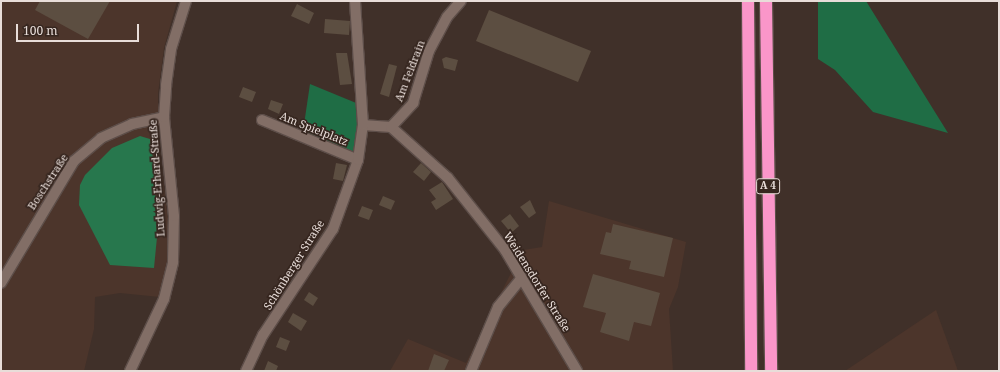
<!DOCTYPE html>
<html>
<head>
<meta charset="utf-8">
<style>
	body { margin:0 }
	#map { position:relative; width:1000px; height:372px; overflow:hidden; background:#403029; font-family:"Noto Serif",serif }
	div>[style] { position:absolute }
	.built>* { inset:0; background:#4c352b }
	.green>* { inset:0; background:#1f6d45 }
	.forest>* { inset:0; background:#27774d }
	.building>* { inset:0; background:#5c4e41 }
	.roads { filter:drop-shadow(1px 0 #5d4e49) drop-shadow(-1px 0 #5d4e49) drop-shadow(0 1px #5d4e49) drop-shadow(0 -1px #5d4e49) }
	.minor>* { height:10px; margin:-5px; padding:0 5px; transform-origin:5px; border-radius:5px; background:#826e66 }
	.highway>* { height:12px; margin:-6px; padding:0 6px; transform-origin:6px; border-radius:6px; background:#fa96c9 }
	span { translate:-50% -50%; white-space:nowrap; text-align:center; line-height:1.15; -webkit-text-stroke:3.5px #36261f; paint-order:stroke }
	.shield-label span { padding:1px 3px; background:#36261f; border:1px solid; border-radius:3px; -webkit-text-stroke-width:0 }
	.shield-label { font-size:10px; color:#e8ddd9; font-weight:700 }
	.street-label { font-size:11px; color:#e8ddd9 }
	.frame { position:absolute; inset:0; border:2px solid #e8ddd9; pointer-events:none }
	.scale { position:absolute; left:16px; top:24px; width:123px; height:18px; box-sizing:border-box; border:2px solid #e8ddd9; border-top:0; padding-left:5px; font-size:12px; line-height:14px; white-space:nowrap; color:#e8ddd9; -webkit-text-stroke:3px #36261f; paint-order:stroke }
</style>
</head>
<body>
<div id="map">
	<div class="built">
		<i style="clip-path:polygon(1px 1px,177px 1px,164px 48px,158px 93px,158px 146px,170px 233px,166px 276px,160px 297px,120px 293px,95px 297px,94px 329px,84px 371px,1px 371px)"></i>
		<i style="clip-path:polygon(549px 201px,686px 242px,678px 287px,669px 309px,673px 371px,390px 371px,408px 339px,466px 363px,511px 273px,517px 251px,542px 247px)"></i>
		<i style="clip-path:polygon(936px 310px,958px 371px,845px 371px)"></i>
	</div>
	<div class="green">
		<i style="clip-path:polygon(818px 1px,866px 1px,948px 133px,873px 112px,835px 70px,818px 59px)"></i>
		<i style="clip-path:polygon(310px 84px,361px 105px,358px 160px,302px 138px)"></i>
	</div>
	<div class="forest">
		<i style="clip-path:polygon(140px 136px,150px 139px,154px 165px,157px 237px,154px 268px,110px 265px,79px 205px,80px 185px,85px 175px,112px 148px)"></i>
	</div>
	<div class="building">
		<i style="clip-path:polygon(40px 1px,110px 1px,88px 39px,35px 10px)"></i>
		<i style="clip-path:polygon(297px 4px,314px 13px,309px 24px,291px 16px)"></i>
		<i style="clip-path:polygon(489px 10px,591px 51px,578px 82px,476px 41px)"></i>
		<i style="clip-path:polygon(325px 19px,350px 21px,349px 35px,324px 33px)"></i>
		<i style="clip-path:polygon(336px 53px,347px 53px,352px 84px,340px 85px)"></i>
		<i style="clip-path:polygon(446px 57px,458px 60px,455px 71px,444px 68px,442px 59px)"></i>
		<i style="clip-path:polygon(389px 64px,397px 66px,389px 97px,380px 94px)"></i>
		<i style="clip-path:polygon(243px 87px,256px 92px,252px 102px,239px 97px)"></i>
		<i style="clip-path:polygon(271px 100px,283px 104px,279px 114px,268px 109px)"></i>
		<i style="clip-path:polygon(336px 163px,347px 165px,343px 181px,333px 179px)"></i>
		<i style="clip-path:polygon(421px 163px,431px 172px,424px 181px,413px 172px)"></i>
		<i style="clip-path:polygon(442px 182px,453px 199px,436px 210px,431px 202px,436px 199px,429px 190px)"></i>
		<i style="clip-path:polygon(383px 196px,395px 201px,391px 210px,379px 205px)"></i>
		<i style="clip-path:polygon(530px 200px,536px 213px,529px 218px,520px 207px)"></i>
		<i style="clip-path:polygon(362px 206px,373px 210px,369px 220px,358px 216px)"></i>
		<i style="clip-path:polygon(510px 214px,519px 226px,511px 233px,501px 221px)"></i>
		<i style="clip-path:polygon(613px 224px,673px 238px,664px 277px,629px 269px,631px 261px,600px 254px,606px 232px,611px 233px)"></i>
		<i style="clip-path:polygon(593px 274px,660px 293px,651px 326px,634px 322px,629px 341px,600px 332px,606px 313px,583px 307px)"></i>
		<i style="clip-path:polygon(309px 292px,318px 298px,313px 306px,304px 300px)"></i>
		<i style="clip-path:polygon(293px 313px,307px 321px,301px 331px,288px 322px)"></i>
		<i style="clip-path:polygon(280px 337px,290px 341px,286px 351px,276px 347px)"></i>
		<i style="clip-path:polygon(434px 354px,449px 360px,444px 371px,428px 371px)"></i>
		<i style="clip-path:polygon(268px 361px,278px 366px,276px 371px,264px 371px)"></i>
	</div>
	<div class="roads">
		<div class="minor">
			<i style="left:262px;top:120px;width:104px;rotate:22.6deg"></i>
			<i style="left:363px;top:125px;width:28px;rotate:4deg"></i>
			<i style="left:391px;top:127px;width:76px;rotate:41.8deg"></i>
			<i style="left:448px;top:178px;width:92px;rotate:51.6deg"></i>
			<i style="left:505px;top:250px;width:141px;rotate:59.2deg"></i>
			<i style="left:391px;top:127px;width:33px;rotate:-47deg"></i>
			<i style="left:413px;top:103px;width:54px;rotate:-72.9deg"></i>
			<i style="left:429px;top:51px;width:38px;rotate:-62deg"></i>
			<i style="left:447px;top:17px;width:21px;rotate:-49deg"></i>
			<i style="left:1px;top:283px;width:142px;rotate:-59.1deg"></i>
			<i style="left:74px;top:161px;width:35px;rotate:-40deg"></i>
			<i style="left:101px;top:138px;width:34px;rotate:-24deg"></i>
			<i style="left:132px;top:124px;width:33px;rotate:-12deg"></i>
			<i style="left:130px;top:371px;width:80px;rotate:-64.7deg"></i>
			<i style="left:164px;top:299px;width:38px;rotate:-76deg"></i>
			<i style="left:173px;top:262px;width:46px;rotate:-88.8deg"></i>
			<i style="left:174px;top:216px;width:100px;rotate:-95.8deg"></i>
			<i style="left:164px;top:117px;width:32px;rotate:-86deg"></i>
			<i style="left:166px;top:85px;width:36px;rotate:-82deg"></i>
			<i style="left:171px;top:49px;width:50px;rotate:-72.6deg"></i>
			<i style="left:246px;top:371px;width:40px;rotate:-65deg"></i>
			<i style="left:263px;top:335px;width:127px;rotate:-56.6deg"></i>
			<i style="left:333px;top:229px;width:73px;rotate:-70.1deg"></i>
			<i style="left:358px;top:160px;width:35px;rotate:-82deg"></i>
			<i style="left:363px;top:125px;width:124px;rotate:-93.7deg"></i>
			<i style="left:471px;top:371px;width:69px;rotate:-67.1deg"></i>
			<i style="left:498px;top:307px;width:36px;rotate:-51deg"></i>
		</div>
		<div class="highway">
			<i style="left:748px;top:1px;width:370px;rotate:89.5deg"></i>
			<i style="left:766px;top:1px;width:370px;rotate:89.2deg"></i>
		</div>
	</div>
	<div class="shield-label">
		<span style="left:768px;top:186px">A 4</span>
	</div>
	<div class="street-label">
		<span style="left:410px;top:71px;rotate:-69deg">Am Feldrain</span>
		<span style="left:314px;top:129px;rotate:22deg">Am Spielplatz</span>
		<span style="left:157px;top:178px;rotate:-94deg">Ludwig-Erhard-Straße</span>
		<span style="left:48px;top:182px;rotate:-57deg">Boschstraße</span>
		<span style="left:294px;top:265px;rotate:-58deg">Schönberger Straße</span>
		<span style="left:537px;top:282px;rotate:58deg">Weidensdorfer Straße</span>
	</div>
	<div class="frame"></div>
	<div class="scale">100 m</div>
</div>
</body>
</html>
